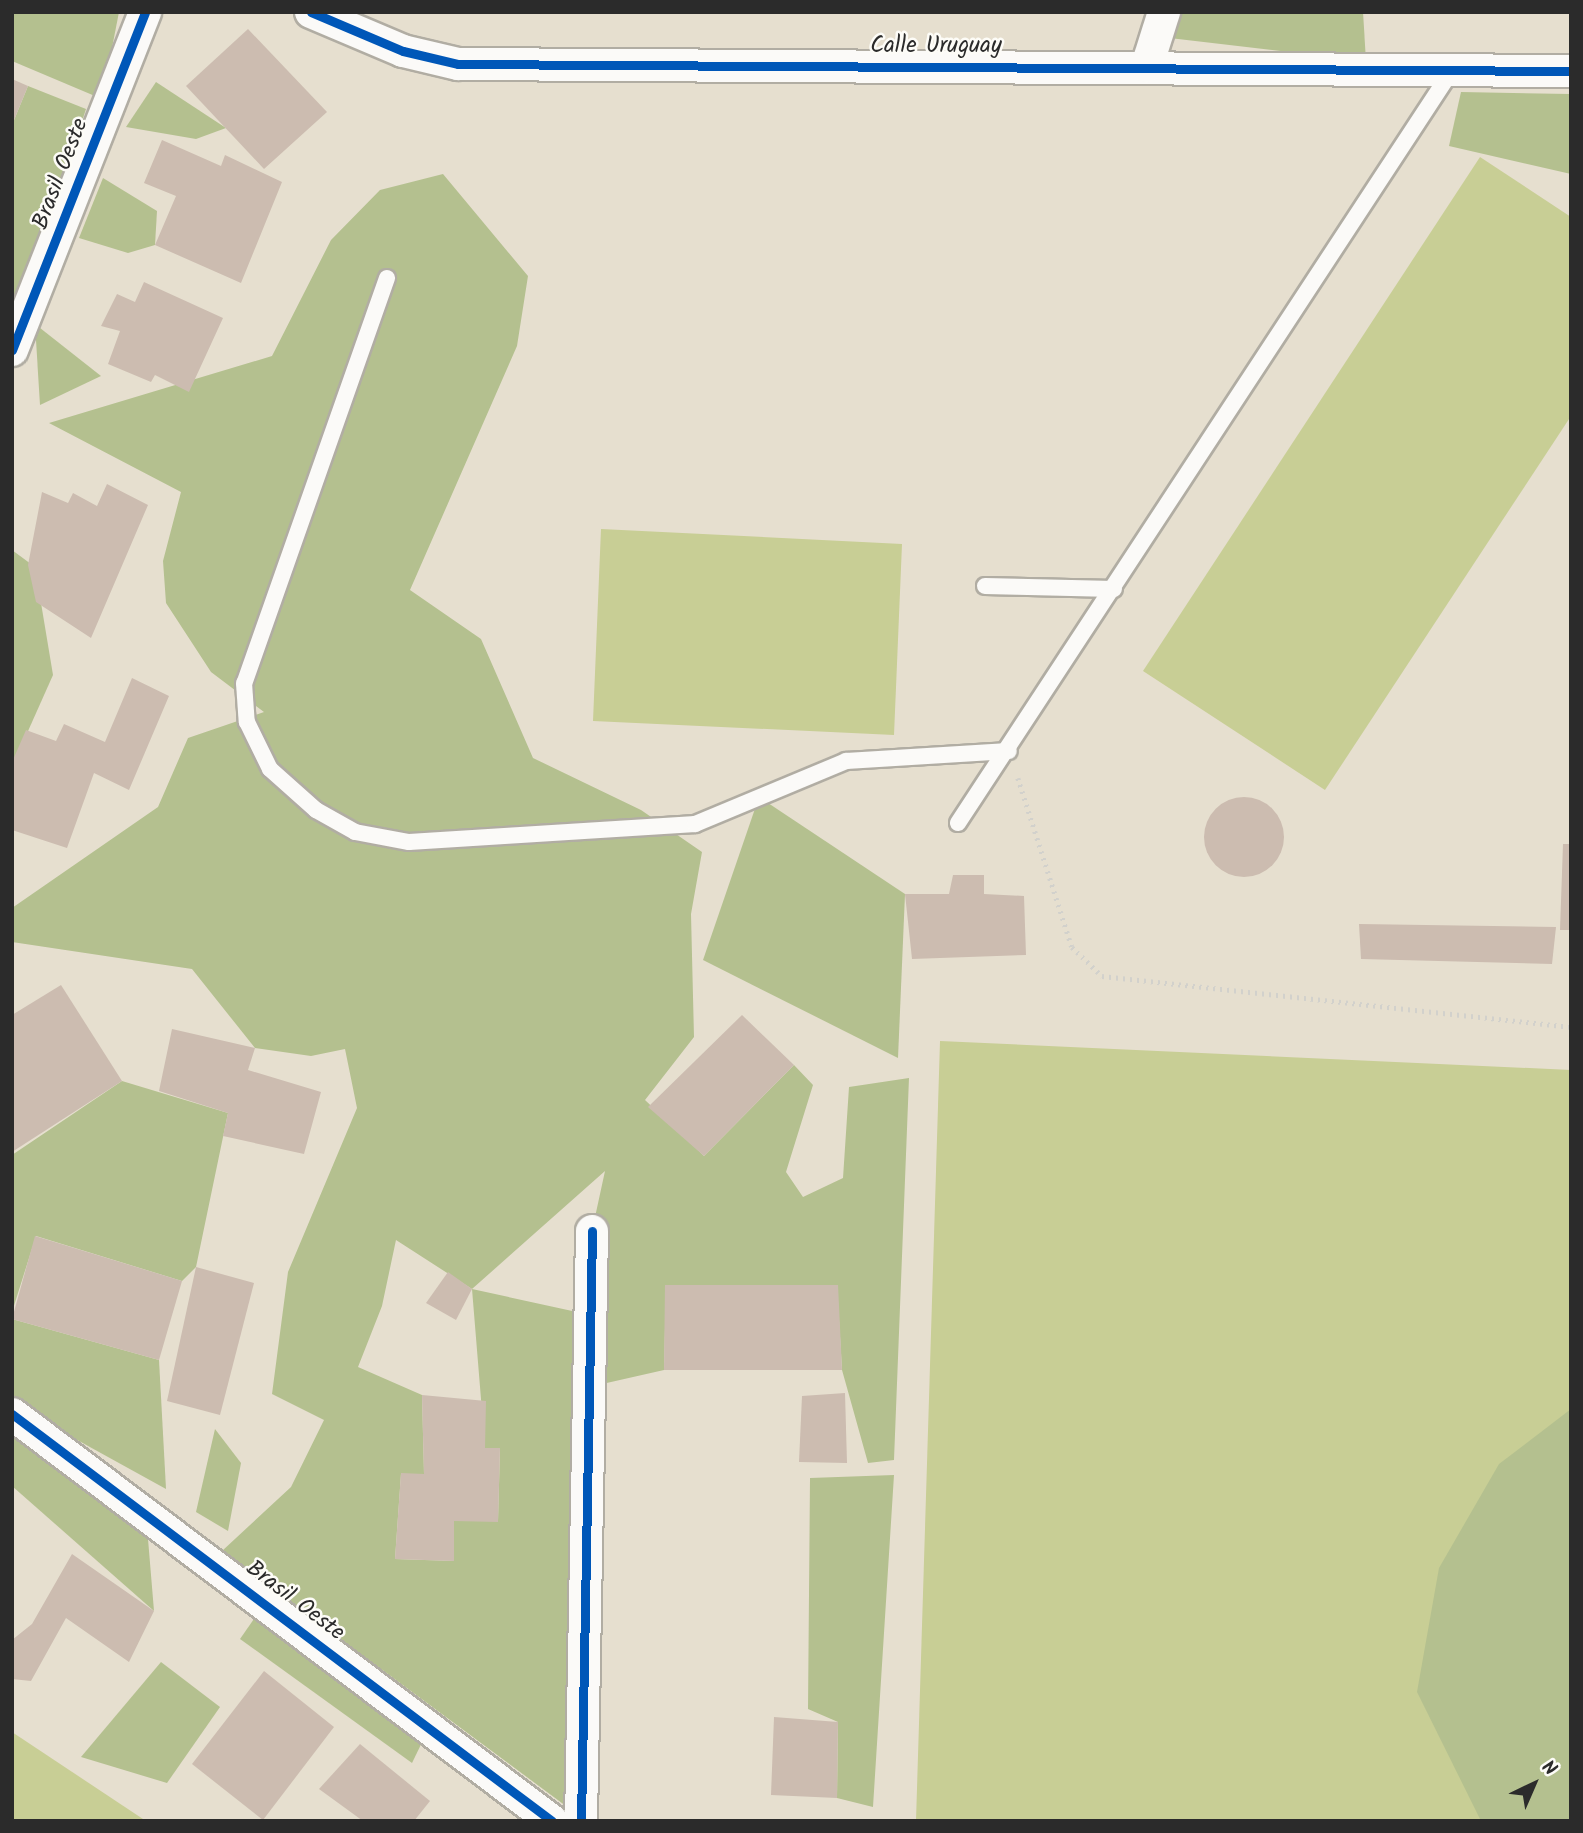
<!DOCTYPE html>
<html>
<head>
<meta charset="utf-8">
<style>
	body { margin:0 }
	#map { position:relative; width:1583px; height:1833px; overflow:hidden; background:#e6dfcf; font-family:Kalam,sans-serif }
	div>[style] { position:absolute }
	.green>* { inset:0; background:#c8ce95 }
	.forest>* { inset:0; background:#b4c08f }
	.building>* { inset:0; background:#ccbcb0 }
	.round { border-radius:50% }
	.path>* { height:4.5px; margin-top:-2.25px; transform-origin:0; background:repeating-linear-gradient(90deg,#d2d1cc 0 2px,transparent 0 7px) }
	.roads { filter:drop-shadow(2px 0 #b1ada3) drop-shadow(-2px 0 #b1ada3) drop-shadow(0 2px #b1ada3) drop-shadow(0 -2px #b1ada3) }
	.lane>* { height:16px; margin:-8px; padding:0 8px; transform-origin:8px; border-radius:8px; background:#fbfaf8 }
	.street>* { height:32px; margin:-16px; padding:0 16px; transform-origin:16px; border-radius:16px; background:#fbfaf8 }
	.cycleway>* { height:9px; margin:-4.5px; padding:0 4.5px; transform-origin:4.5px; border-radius:4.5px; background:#0057b8 }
	span { translate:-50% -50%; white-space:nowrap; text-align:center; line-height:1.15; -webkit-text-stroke:5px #fdfcf7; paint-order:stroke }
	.street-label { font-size:23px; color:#2b2b2b }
	.frame { position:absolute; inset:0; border:14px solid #2b2b2b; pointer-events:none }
	.north { position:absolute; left:1499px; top:1749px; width:70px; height:70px; -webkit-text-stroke:5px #fdfcf7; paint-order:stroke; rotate:44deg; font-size:19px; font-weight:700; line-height:28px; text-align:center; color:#2b2b2b }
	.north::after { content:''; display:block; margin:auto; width:24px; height:32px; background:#2b2b2b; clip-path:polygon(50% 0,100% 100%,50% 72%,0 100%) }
</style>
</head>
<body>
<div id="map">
	<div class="green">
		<i style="clip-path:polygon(1480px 157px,1571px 217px,1571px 416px,1325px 790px,1143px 671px)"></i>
		<i style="clip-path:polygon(601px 529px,902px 544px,894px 735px,593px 721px)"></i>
		<i style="clip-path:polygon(940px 1041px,1571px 1070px,1571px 1821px,916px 1821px)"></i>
		<i style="clip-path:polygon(12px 1732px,146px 1821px,12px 1821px)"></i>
	</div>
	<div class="forest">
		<i style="clip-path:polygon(12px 12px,119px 12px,102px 99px,12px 61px)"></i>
		<i style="clip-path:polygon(1175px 12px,1363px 12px,1366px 61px,1161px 37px)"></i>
		<i style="clip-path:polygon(156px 82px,226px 128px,196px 139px,126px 127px)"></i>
		<i style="clip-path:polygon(28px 86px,86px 109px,12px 333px,12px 125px)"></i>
		<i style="clip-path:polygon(1461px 92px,1571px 94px,1571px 174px,1449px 146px)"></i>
		<i style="clip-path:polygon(evenodd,443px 174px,528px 276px,517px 346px,410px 590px,481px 639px,533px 758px,641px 810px,702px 852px,691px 914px,694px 1037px,645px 1100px,704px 1156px,794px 1065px,813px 1085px,786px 1172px,803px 1197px,843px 1178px,849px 1087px,909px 1078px,894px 1460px,868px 1463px,842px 1370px,837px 1285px,666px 1285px,664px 1370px,589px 1387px,592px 1231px,605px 1171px,472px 1289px,586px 1314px,574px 1812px,222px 1551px,291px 1487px,324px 1420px,272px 1394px,288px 1272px,357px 1108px,345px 1049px,311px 1056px,255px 1048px,192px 969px,12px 942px,12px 908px,158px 807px,188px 738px,264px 712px,211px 672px,166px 603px,163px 561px,181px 492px,49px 423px,272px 356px,331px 240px,380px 190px,443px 174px,396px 1240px,472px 1289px,485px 1448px,500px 1449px,498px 1521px,454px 1521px,454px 1561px,395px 1559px,401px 1474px,424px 1474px,422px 1395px,358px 1367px,382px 1306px,396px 1240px)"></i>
		<i style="clip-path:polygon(103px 178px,157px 211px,155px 245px,128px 253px,79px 238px)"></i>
		<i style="clip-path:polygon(35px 324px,101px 376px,40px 405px)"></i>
		<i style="clip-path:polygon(12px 550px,35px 567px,53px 675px,12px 767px)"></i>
		<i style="clip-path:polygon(759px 797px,905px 894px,898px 1058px,703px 960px)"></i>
		<i style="clip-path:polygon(122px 1081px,228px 1113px,196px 1267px,182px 1281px,36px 1236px,12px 1312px,12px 1155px)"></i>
		<i style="clip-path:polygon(12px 1319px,159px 1360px,166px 1489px,12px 1404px)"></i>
		<i style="clip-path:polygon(1571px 1409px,1571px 1821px,1481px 1821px,1417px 1692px,1439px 1568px,1499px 1464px)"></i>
		<i style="clip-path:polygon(12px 1419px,147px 1527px,154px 1611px,12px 1486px)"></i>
		<i style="clip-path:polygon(215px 1429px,241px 1463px,228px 1531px,196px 1512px)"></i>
		<i style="clip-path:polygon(894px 1475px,873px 1807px,837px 1798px,838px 1722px,808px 1709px,810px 1478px)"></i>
		<i style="clip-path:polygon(256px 1616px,429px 1728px,412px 1763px,240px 1639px)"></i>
		<i style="clip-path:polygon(161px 1662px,220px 1707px,167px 1783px,81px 1757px)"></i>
	</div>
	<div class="building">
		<i style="clip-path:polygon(248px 29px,327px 112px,264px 169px,186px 86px)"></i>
		<i style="clip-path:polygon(12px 79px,28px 86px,12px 125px)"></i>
		<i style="clip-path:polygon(162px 140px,221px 166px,225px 155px,282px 182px,241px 283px,155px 245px,176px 196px,144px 183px)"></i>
		<i style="clip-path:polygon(144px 282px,223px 318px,189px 392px,155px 375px,151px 382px,108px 364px,120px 331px,101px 326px,117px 294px,135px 302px)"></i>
		<i style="clip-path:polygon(107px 484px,148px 505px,91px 638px,36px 602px,28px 565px,42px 492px,68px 503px,73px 493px,97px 506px)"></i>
		<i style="clip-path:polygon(132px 678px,169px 696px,129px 790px,94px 773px,67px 848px,12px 830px,12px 762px,26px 730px,56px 741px,64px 724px,105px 742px)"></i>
		<i class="round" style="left:1204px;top:797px;width:80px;height:80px"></i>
		<i style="clip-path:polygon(1563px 844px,1571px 844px,1571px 930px,1560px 930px)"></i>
		<i style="clip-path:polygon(953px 875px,984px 875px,984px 894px,1024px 896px,1026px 955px,912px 959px,905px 894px,949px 894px)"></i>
		<i style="clip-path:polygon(1359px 924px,1556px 927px,1552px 964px,1361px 959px)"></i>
		<i style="clip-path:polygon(61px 985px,122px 1081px,12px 1152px,12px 1015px)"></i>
		<i style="clip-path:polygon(742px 1015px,794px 1065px,704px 1156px,648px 1107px)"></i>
		<i style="clip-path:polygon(172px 1029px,255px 1048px,248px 1070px,321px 1092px,304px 1154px,223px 1136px,228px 1113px,159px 1091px)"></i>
		<i style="clip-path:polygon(35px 1236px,182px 1281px,159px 1360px,12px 1319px)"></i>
		<i style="clip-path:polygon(196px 1267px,254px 1283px,220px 1415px,167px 1401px)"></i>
		<i style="clip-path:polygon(448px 1272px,472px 1289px,456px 1320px,426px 1303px)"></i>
		<i style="clip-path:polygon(665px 1285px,838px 1285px,842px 1370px,664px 1370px)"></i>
		<i style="clip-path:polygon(845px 1393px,847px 1463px,799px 1462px,802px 1396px)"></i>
		<i style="clip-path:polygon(422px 1395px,486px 1401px,485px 1448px,500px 1448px,498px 1522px,454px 1521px,454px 1561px,395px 1559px,401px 1473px,424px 1474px)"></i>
		<i style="clip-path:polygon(72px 1554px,154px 1611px,129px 1662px,66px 1618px,31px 1681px,12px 1679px,12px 1640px,32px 1624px)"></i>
		<i style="clip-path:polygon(264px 1671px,334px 1727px,263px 1820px,192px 1764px)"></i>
		<i style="clip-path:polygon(774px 1717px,838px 1722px,837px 1798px,771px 1795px)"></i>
		<i style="clip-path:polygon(360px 1744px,430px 1801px,414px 1821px,363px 1821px,319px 1789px)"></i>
	</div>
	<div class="path">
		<i style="left:1018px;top:778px;width:177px;rotate:72.3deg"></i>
		<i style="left:1072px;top:947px;width:42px;rotate:44deg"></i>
		<i style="left:1102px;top:976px;width:472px;rotate:6.2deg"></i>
	</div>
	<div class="roads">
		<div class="lane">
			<i style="left:387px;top:278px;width:430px;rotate:109.4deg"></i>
			<i style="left:244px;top:683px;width:39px;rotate:86deg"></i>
			<i style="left:247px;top:722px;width:52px;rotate:63.9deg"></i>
			<i style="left:270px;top:769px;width:62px;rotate:41.7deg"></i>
			<i style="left:316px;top:810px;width:45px;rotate:29.4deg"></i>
			<i style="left:355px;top:832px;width:55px;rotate:10.5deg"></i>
			<i style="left:409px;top:842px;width:287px;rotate:-3.6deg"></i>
			<i style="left:695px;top:824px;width:164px;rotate:-22.6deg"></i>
			<i style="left:846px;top:761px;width:163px;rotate:-3.5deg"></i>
			<i style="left:985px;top:586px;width:129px;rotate:1.3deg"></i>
			<i style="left:958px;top:823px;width:901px;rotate:-56.73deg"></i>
		</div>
		<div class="street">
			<i style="left:311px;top:12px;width:100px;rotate:23deg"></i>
			<i style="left:403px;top:51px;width:57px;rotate:13.3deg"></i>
			<i style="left:458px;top:64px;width:1113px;rotate:0.36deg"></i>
			<i style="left:1147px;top:66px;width:57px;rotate:-72.5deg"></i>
			<i style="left:12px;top:350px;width:363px;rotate:-68.5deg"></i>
			<i style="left:12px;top:1414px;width:676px;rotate:37.01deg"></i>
			<i style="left:581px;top:1821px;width:590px;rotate:-88.93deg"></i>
		</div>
	</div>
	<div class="cycleway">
		<i style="left:311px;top:12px;width:100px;rotate:23deg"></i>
		<i style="left:403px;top:51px;width:57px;rotate:13.3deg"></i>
		<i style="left:458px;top:64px;width:1113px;rotate:0.36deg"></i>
		<i style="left:12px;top:350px;width:363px;rotate:-68.5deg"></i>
		<i style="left:12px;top:1414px;width:676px;rotate:37.01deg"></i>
		<i style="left:581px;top:1821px;width:590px;rotate:-88.93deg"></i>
	</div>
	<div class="street-label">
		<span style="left:936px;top:46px">Calle Uruguay</span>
		<span style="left:61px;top:174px;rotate:-69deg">Brasil Oeste</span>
		<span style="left:295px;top:1601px;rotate:37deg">Brasil Oeste</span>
	</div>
	<div class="frame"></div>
	<div class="north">N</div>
</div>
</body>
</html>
